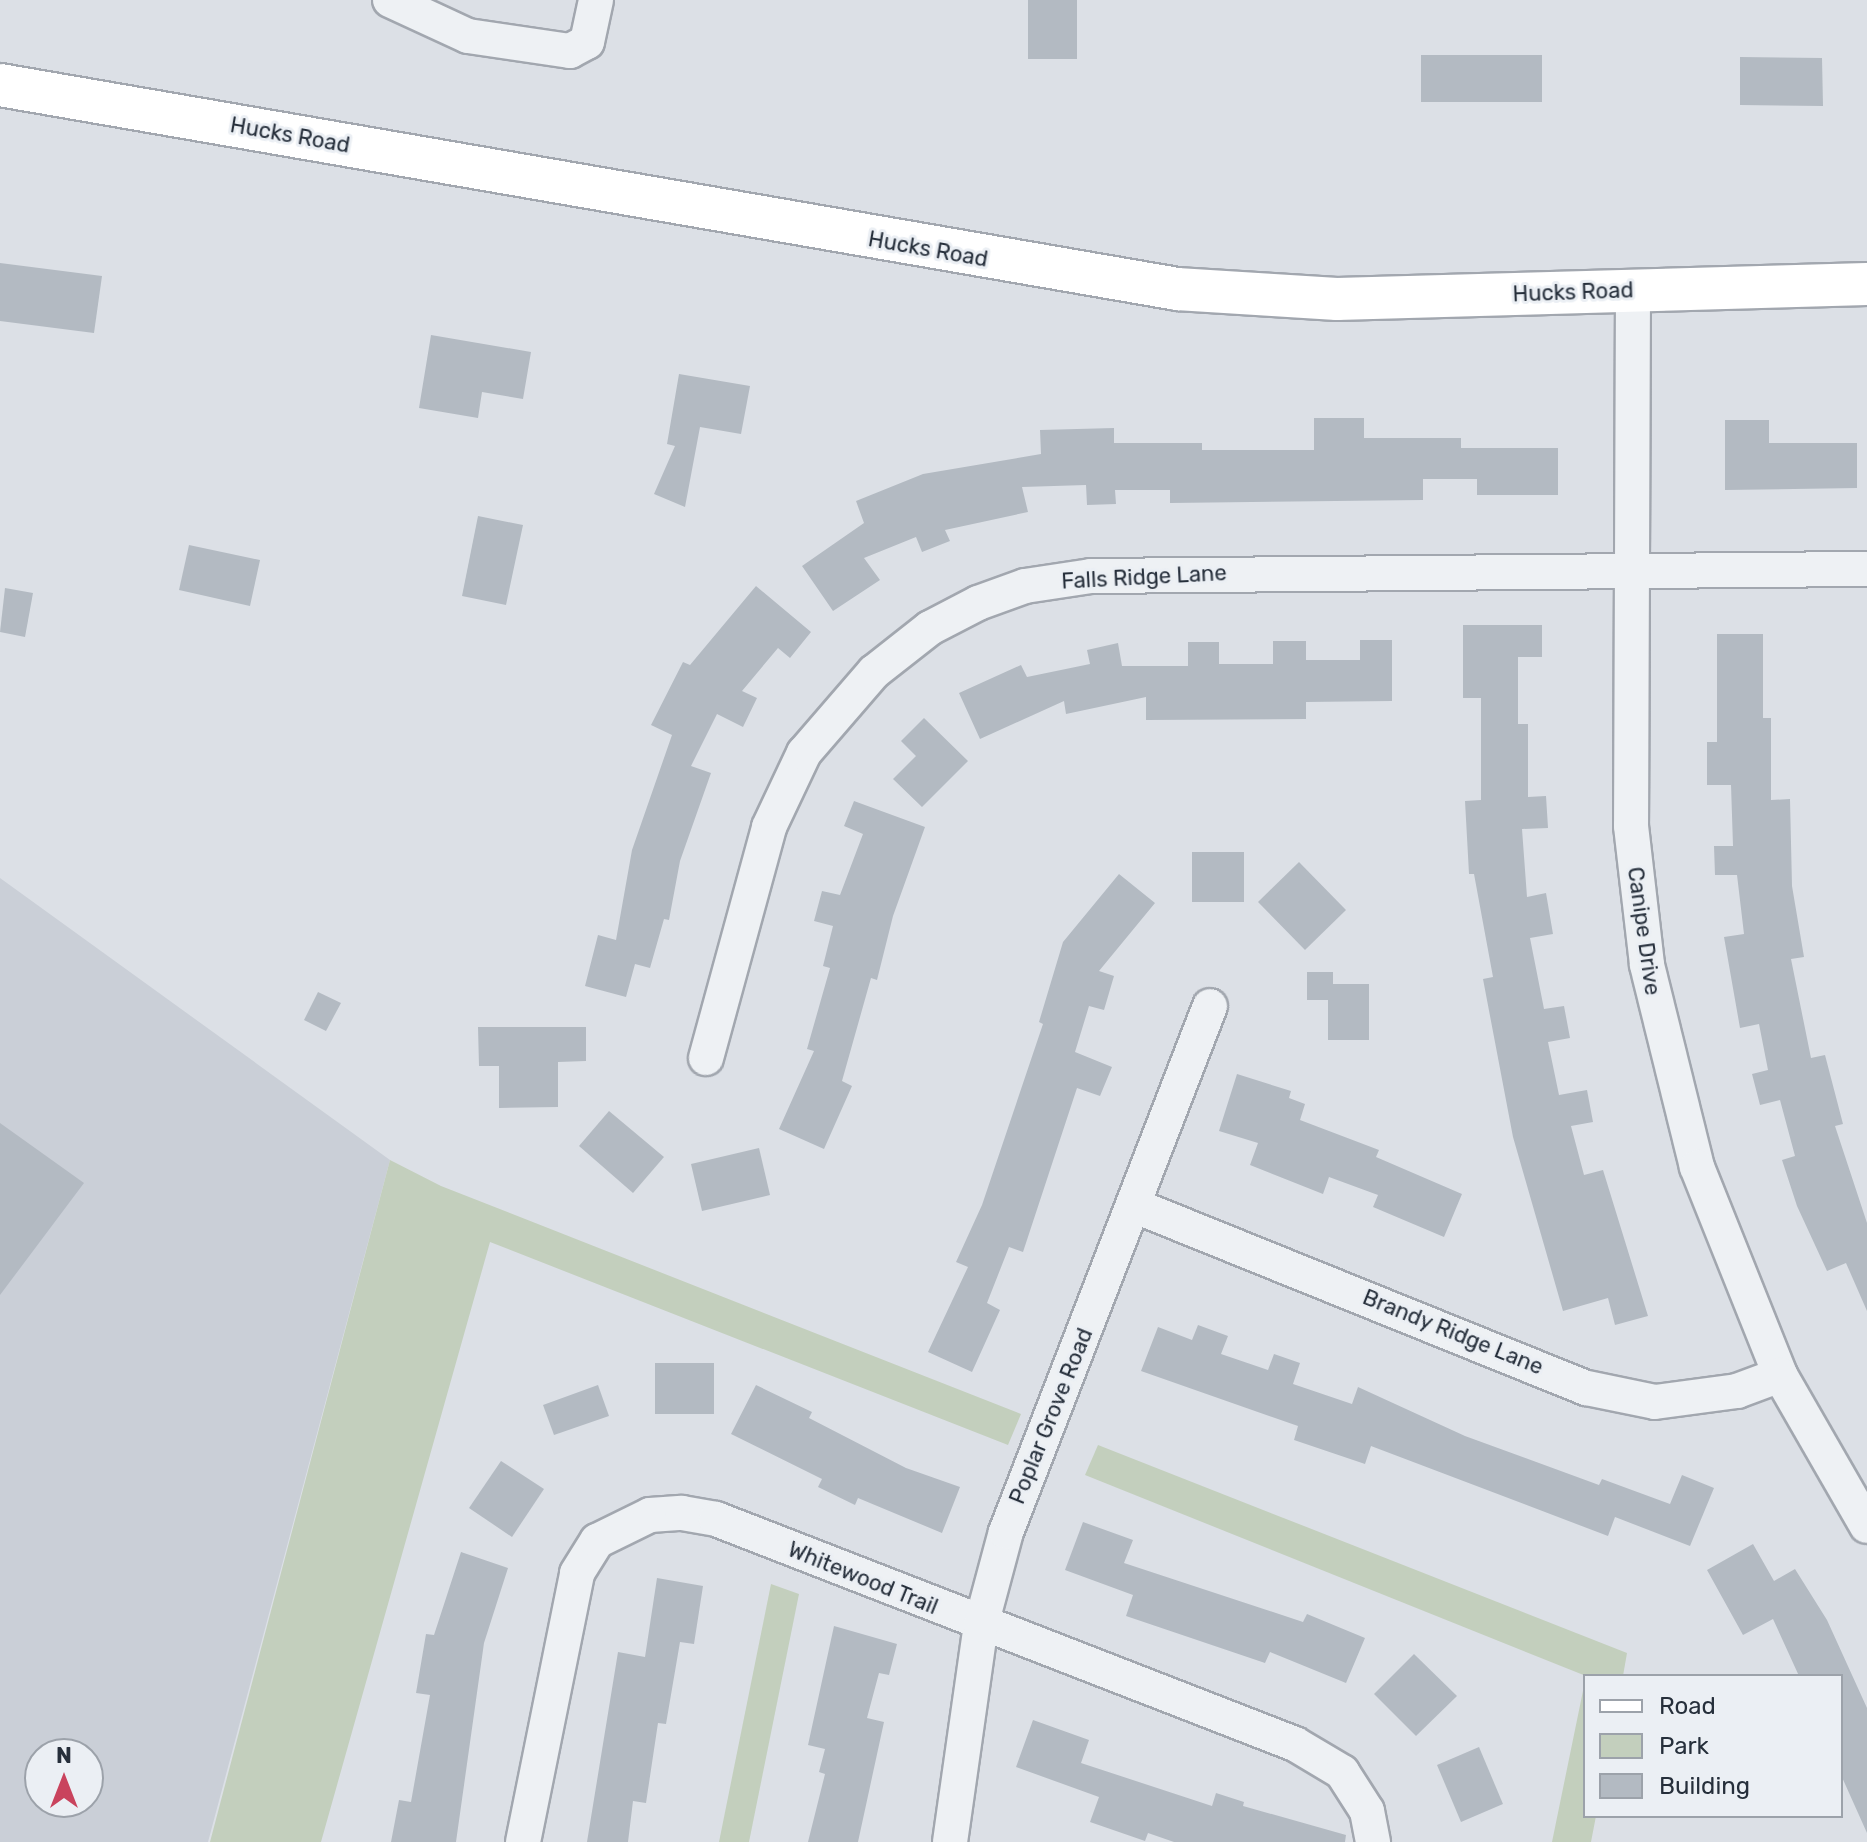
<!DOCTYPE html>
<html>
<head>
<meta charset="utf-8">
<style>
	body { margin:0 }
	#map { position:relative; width:1867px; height:1842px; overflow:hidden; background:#dce0e6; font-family:Rubik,sans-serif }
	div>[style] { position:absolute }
	.built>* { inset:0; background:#cacfd7 }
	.green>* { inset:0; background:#c3cfbd }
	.building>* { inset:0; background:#b3bac2 }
	.roads { filter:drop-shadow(2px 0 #a2a7af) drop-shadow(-2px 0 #a2a7af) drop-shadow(0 2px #a2a7af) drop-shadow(0 -2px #a2a7af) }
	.minor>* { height:34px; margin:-17px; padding:0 17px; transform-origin:17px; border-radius:17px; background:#eef1f4 }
	.major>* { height:42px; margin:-21px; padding:0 21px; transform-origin:21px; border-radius:21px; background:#fff }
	span { translate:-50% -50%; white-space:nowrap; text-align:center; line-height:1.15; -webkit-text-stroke:6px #ebeff4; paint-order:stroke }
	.street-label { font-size:22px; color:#262f3b }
	.legend { position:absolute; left:1583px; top:1674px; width:260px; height:144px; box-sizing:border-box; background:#ebeff4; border:2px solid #9ca2aa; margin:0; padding:10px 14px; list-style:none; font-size:24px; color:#262f3b }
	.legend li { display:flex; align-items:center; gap:16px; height:40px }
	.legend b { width:40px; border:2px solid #9ca2aa }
	.north { position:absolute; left:24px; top:1738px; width:80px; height:80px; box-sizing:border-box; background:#ebeff4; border:2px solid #9ca2aa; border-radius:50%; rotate:0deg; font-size:22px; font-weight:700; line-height:32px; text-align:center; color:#262f3b }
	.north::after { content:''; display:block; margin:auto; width:28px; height:36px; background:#c9435d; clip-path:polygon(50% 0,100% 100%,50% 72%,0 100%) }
</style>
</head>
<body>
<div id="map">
	<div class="built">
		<i style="clip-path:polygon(evenodd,0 878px,390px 1160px,208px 1842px,0 1842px,0 878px,40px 1754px,88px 1754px,88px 1802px,40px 1802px,40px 1754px)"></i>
	</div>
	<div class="green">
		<i style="clip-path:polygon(390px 1160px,441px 1186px,1021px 1414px,1008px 1445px,490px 1242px,321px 1842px,210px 1842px)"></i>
		<i style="clip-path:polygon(1098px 1445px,1627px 1653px,1623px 1676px,1586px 1676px,1085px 1475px)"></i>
		<i style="clip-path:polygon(771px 1584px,799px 1594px,749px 1842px,719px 1842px)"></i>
		<i style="clip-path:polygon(1585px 1681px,1585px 1816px,1596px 1816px,1591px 1842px,1552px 1842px)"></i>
	</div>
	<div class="building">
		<i style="clip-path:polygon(1028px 0,1077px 0,1077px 59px,1028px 59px)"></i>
		<i style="clip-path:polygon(1421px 55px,1542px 55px,1542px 102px,1421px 102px)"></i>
		<i style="clip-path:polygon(1740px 57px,1822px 58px,1823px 106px,1740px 105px)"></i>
		<i style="clip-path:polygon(0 263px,102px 276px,94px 333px,0 321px)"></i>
		<i style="clip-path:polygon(431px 335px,531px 352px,523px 399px,482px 392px,478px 418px,419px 408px)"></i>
		<i style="clip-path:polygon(679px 374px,750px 386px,741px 434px,700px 427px,685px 507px,654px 494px,675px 446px,667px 444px)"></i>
		<i style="clip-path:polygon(1314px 418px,1364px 418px,1364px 438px,1461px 438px,1461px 448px,1558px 448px,1558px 495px,1477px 495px,1477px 479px,1423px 479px,1423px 500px,1170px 503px,1170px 490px,1115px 490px,1116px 504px,1087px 505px,1086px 485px,1022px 487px,1028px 512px,945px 530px,950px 541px,922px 552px,916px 537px,864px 558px,880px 580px,833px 611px,802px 566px,864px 523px,856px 501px,923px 474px,1041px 454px,1040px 430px,1114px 428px,1114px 443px,1202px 443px,1202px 450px,1314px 450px)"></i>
		<i style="clip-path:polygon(1725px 420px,1769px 420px,1769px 443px,1857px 443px,1857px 488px,1725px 490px)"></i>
		<i style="clip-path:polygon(478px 516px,523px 525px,506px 605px,462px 596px)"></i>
		<i style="clip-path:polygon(189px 545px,260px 560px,250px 606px,179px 590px)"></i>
		<i style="clip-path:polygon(756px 586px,811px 632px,790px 658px,778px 648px,742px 691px,757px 698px,743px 727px,717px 714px,691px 766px,711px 773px,680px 861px,669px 920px,664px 919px,650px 968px,635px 964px,626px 997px,585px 986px,598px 935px,616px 940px,632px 850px,672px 735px,651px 725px,683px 662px,690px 665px)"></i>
		<i style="clip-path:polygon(5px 588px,33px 593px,25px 637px,0 632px)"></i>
		<i style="clip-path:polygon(1463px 625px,1542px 625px,1542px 657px,1518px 657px,1518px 724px,1528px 724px,1528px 797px,1546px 796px,1548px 828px,1522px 829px,1527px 897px,1546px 893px,1553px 934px,1530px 938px,1544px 1009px,1564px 1006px,1570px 1038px,1548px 1042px,1559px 1095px,1587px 1090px,1593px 1122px,1571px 1126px,1584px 1175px,1603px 1170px,1648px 1316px,1615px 1325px,1608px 1298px,1563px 1311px,1513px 1137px,1483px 979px,1493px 977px,1474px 874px,1469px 874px,1465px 801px,1481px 800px,1481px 698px,1463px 698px)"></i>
		<i style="clip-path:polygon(1717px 634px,1763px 634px,1763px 718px,1771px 718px,1771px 800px,1790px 799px,1792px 886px,1804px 957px,1791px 959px,1811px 1058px,1825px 1055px,1843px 1124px,1835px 1126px,1867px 1223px,1867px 1311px,1846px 1263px,1827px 1271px,1797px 1206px,1782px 1160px,1795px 1156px,1780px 1100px,1760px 1105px,1752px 1074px,1768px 1070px,1759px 1024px,1740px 1028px,1724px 937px,1744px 934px,1737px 875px,1715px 875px,1714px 846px,1733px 846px,1731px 785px,1707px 785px,1707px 742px,1717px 742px)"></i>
		<i style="clip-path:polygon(1360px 640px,1392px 640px,1392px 701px,1306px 702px,1306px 719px,1146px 720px,1146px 697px,1066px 714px,1064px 701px,980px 739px,959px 693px,1021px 665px,1027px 677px,1090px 664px,1087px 650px,1118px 643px,1122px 666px,1188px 666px,1188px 642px,1219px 642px,1219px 664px,1273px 664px,1273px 641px,1306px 641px,1306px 660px,1360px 660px)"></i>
		<i style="clip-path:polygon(924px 718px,968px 761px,922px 807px,893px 779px,916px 756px,901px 741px)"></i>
		<i style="clip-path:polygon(854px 801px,925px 827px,893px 916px,877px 980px,871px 978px,842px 1081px,852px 1086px,824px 1149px,779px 1129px,814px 1051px,807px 1049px,830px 968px,823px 966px,833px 926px,814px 921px,822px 891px,840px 895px,863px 834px,844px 826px)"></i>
		<i style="clip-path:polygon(1192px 852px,1244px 852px,1244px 902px,1192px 902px)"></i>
		<i style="clip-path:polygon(1299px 862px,1346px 910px,1305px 950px,1258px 902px)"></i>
		<i style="clip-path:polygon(1119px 874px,1155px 903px,1099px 971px,1114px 976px,1104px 1010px,1089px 1006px,1075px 1052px,1112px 1067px,1100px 1096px,1077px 1088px,1023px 1252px,1009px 1247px,987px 1303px,1000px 1310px,972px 1372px,928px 1352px,968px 1267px,956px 1262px,982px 1205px,1043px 1024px,1039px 1022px,1063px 942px)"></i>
		<i style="clip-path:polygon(1307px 972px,1333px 972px,1333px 984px,1369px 984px,1369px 1040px,1328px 1040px,1328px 1000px,1307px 1000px)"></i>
		<i style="clip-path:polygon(318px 992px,341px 1003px,326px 1031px,304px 1020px)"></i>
		<i style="clip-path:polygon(478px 1027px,586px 1027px,586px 1061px,558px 1062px,558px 1107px,499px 1108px,499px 1066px,479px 1066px)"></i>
		<i style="clip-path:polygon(1237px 1074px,1291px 1091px,1289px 1098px,1305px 1104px,1300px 1120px,1379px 1150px,1376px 1157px,1462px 1194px,1444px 1237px,1373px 1207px,1378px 1195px,1329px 1177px,1323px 1194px,1250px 1165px,1258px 1143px,1219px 1131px)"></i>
		<i style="clip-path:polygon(609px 1111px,664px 1157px,633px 1193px,579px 1146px)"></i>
		<i style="clip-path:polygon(0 1123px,84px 1183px,0 1295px)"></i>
		<i style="clip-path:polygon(759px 1148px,770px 1195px,702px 1211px,691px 1164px)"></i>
		<i style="clip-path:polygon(1198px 1325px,1228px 1336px,1221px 1354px,1268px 1370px,1274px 1354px,1300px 1363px,1293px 1384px,1352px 1404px,1358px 1387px,1465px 1436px,1599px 1485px,1602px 1479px,1670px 1504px,1682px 1475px,1714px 1488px,1690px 1546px,1615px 1517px,1608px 1536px,1371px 1446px,1365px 1464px,1294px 1440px,1298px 1426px,1141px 1371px,1158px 1327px,1192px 1340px)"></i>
		<i style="clip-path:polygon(655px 1363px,714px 1363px,714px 1414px,655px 1414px)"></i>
		<i style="clip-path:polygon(598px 1385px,609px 1416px,554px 1435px,543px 1405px)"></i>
		<i style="clip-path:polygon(756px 1385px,812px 1412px,809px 1418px,906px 1468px,960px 1487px,942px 1533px,858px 1498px,855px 1505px,818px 1487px,822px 1479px,731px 1434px)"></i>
		<i style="clip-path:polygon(501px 1461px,544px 1489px,512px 1537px,469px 1508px)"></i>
		<i style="clip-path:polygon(1083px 1522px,1133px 1540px,1124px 1563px,1303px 1622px,1307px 1614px,1365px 1638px,1346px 1683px,1270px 1652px,1265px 1663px,1126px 1616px,1133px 1595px,1065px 1570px)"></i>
		<i style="clip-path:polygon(1753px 1544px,1774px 1581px,1795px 1569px,1827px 1620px,1867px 1708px,1867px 1833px,1841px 1775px,1841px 1676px,1799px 1676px,1773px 1619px,1743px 1635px,1707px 1570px)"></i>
		<i style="clip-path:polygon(461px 1552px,508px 1568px,484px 1643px,456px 1842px,391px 1842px,399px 1800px,411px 1802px,430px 1695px,416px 1693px,426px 1634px,434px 1635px)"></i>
		<i style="clip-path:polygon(657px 1578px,703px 1586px,694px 1644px,680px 1642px,666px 1724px,658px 1723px,646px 1803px,633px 1801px,628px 1842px,587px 1842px,618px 1652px,645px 1657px)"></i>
		<i style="clip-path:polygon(834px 1626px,897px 1644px,889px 1675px,879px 1673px,867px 1718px,884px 1722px,858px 1842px,808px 1842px,825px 1774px,819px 1772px,825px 1749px,808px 1745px)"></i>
		<i style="clip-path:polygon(1414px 1654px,1457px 1696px,1416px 1736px,1374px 1694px)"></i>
		<i style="clip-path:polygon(1033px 1720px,1089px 1740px,1081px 1763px,1212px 1806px,1216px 1793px,1244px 1802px,1243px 1806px,1346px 1835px,1345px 1842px,1174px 1842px,1148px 1833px,1145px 1841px,1090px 1822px,1099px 1797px,1016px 1767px)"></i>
		<i style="clip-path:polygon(1479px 1747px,1503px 1804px,1461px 1822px,1437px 1765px)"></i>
	</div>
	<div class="roads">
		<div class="minor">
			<i style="left:390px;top:0;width:86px;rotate:24.8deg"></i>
			<i style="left:468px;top:36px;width:103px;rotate:8.4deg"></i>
			<i style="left:570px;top:51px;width:19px;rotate:-28deg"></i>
			<i style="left:587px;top:42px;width:43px;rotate:-77.9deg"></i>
			<i style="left:1633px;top:290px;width:536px;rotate:90.21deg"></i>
			<i style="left:1631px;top:826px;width:140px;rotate:83.4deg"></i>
			<i style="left:1647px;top:965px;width:208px;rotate:76.1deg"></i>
			<i style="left:1697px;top:1167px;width:224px;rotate:68.2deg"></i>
			<i style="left:1780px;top:1375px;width:174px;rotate:60.1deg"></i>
			<i style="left:706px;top:1058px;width:239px;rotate:-74.7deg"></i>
			<i style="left:769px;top:827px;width:82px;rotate:-64.7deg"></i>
			<i style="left:804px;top:753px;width:107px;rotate:-49.2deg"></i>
			<i style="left:874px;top:672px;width:71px;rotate:-38.2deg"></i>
			<i style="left:930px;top:628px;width:54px;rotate:-27.5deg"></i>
			<i style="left:978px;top:603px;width:50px;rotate:-19.9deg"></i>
			<i style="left:1025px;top:586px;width:67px;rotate:-8.6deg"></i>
			<i style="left:1091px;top:576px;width:776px;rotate:-0.52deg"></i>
			<i style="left:1133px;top:1205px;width:489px;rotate:22deg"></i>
			<i style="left:1587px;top:1388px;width:69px;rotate:11.6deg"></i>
			<i style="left:1655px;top:1402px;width:83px;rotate:-7.6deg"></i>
			<i style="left:1737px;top:1391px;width:46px;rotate:-20.4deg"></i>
			<i style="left:523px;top:1842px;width:274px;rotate:-78.6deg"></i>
			<i style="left:577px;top:1573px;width:38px;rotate:-58deg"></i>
			<i style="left:597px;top:1541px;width:59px;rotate:-26.1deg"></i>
			<i style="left:650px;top:1515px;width:32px;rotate:-4deg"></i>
			<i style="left:682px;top:1513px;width:35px;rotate:10deg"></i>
			<i style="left:716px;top:1519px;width:621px;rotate:21.24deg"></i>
			<i style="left:1295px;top:1744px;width:55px;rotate:30.8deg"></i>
			<i style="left:1342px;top:1772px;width:46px;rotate:57.3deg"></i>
			<i style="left:1367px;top:1811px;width:32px;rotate:79deg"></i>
			<i style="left:950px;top:1842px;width:219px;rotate:-81.9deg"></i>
			<i style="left:981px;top:1625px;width:96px;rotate:-75deg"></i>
			<i style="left:1006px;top:1532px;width:564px;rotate:-68.8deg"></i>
		</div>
		<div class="major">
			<i style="left:0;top:85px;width:1195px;rotate:9.83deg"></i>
			<i style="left:1177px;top:289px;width:160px;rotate:3.6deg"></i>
			<i style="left:1337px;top:299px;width:530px;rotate:-1.62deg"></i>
		</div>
	</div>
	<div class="street-label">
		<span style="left:290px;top:135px;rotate:10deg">Hucks Road</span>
		<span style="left:928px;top:249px;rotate:10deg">Hucks Road</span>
		<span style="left:1573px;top:292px;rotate:-2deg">Hucks Road</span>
		<span style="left:1144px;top:577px;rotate:-3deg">Falls Ridge Lane</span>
		<span style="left:1644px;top:931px;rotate:82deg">Canipe Drive</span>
		<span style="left:1453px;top:1332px;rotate:22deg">Brandy Ridge Lane</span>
		<span style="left:1051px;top:1416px;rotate:-68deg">Poplar Grove Road</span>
		<span style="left:863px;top:1578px;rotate:22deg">Whitewood Trail</span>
	</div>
	<ul class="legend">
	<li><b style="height:10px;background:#fff"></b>Road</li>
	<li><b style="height:22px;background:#c3cfbd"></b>Park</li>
	<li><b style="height:22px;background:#b3bac2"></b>Building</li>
	</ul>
	<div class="north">N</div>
</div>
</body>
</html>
